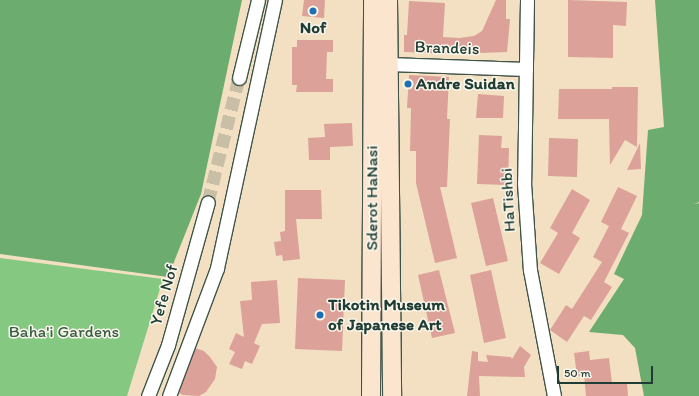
<!DOCTYPE html>
<html>
<head>
<meta charset="utf-8">
<style>
	body { margin:0 }
	#map { position:relative; width:699px; height:396px; overflow:hidden; background:#f3e0c2; font-family:Itim,sans-serif }
	div>[style] { position:absolute }
	.green>* { inset:0; background:#85c881 }
	.forest>* { inset:0; background:#6cac6f }
	.building>* { inset:0; background:#dca199 }
	.street-tunnel>* { height:13px; margin-top:-6.5px; transform-origin:0; background:repeating-linear-gradient(90deg,#c9bfa6 0 13px,transparent 0 19px) }
	.roads { filter:drop-shadow(1px 0 #3f5549) drop-shadow(-1px 0 #3f5549) drop-shadow(0 1px #3f5549) drop-shadow(0 -1px #3f5549) }
	.street>* { height:13px; margin:-6.5px; padding:0 6.5px; transform-origin:6.5px; border-radius:6.5px; background:#fff }
	.secondary>* { height:18px; margin:-9px; padding:0 9px; transform-origin:9px; border-radius:9px; background:#fce5cf }
	.dots>* { width:11px; height:11px; translate:-50% -50%; box-sizing:border-box; border:2px solid #fbf7ec; border-radius:50% }
	span { translate:-50% -50%; white-space:nowrap; text-align:center; line-height:1.15; -webkit-text-stroke:3px #fbf7ec; paint-order:stroke }
	.poi-label { font-size:17px; color:#1f3d34; font-weight:700 }
	.left { translate:0 -50%; text-align:left }
	.street-label { font-size:17px; color:#1f3d34 }
	.park-label { font-size:17px; color:#386047 }
	.scale { position:absolute; left:557px; top:366px; width:96px; height:18px; box-sizing:border-box; border:2px solid #1f3d34; border-top:0; padding-left:5px; font-size:12px; line-height:14px; white-space:nowrap; color:#1f3d34; -webkit-text-stroke:3px #fbf7ec; paint-order:stroke }
</style>
</head>
<body>
<div id="map">
	<div class="green">
		<i style="clip-path:polygon(0 258px,163px 279px,127px 396px,0 396px)"></i>
	</div>
	<div class="forest">
		<i style="clip-path:polygon(0 0,242px 0,201px 194px,168px 277px,0 254px)"></i>
		<i style="clip-path:polygon(655px 0,699px 0,699px 202px,694px 204px,699px 203px,699px 396px,644px 396px,635px 348px,623px 335px,589px 332px,624px 279px,614px 274px,642px 215px,648px 130px,664px 127px)"></i>
	</div>
	<div class="building">
		<i style="clip-path:polygon(304px 0,325px 0,324px 18px,302px 16px)"></i>
		<i style="clip-path:polygon(496px 0,506px 0,506px 19px,510px 19px,507px 52px,454px 54px,404px 52px,404px 35px,407px 35px,409px 1px,445px 3px,443px 37px,459px 38px,474px 36px,482px 31px)"></i>
		<i style="clip-path:polygon(568px 0,627px 2px,626px 26px,613px 25px,613px 58px,568px 57px)"></i>
		<i style="clip-path:polygon(297px 40px,333px 40px,333px 52px,327px 52px,326px 79px,333px 79px,333px 92px,296px 92px,297px 85px,292px 85px,292px 47px,297px 47px)"></i>
		<i style="clip-path:polygon(409px 75px,449px 77px,447px 119px,450px 119px,447px 187px,440px 187px,457px 258px,435px 263px,416px 183px,416px 151px,410px 151px,411px 108px,407px 108px)"></i>
		<i style="clip-path:polygon(612px 87px,638px 87px,637px 147px,625px 140px,610px 165px,609px 119px,558px 119px,559px 89px,612px 89px)"></i>
		<i style="clip-path:polygon(478px 94px,504px 96px,503px 118px,476px 118px)"></i>
		<i style="clip-path:polygon(352px 123px,353px 146px,330px 147px,330px 160px,309px 160px,308px 138px,325px 137px,324px 124px)"></i>
		<i style="clip-path:polygon(479px 135px,502px 136px,501px 148px,509px 148px,508px 185px,477px 184px)"></i>
		<i style="clip-path:polygon(549px 138px,578px 139px,577px 177px,548px 176px)"></i>
		<i style="clip-path:polygon(640px 143px,641px 169px,627px 170px)"></i>
		<i style="clip-path:polygon(618px 187px,637px 196px,621px 229px,629px 233px,604px 282px,612px 287px,591px 320px,584px 316px,567px 342px,550px 330px,566px 305px,572px 309px,602px 262px,593px 257px,609px 226px,601px 222px)"></i>
		<i style="clip-path:polygon(572px 189px,590px 200px,572px 233px,580px 238px,559px 274px,540px 263px,558px 233px,550px 228px)"></i>
		<i style="clip-path:polygon(285px 190px,321px 190px,322px 219px,296px 219px,300px 259px,283px 261px,282px 255px,276px 256px,274px 242px,281px 241px,280px 232px,285px 231px)"></i>
		<i style="clip-path:polygon(493px 198px,508px 261px,486px 266px,471px 203px)"></i>
		<i style="clip-path:polygon(439px 270px,455px 333px,432px 338px,418px 275px)"></i>
		<i style="clip-path:polygon(491px 270px,506px 338px,484px 343px,470px 275px)"></i>
		<i style="clip-path:polygon(298px 278px,345px 280px,342px 351px,295px 349px)"></i>
		<i style="clip-path:polygon(277px 280px,280px 323px,262px 324px,254px 343px,260px 346px,252px 364px,245px 361px,242px 369px,229px 364px,235px 352px,229px 349px,236px 333px,244px 337px,240px 301px,252px 300px,251px 282px)"></i>
		<i style="clip-path:polygon(520px 346px,531px 355px,524px 367px,525px 377px,479px 376px,480px 396px,467px 396px,472px 351px,478px 352px,478px 361px,488px 362px,486px 355px,511px 357px,512px 359px)"></i>
		<i style="clip-path:polygon(195px 348px,204px 351px,210px 357px,217px 367px,215px 379px,206px 392px,199px 396px,183px 395px,179px 393px)"></i>
		<i style="clip-path:polygon(589px 351px,590px 360px,609px 358px,612px 383px,627px 382px,628px 396px,586px 396px,584px 375px,577px 376px,574px 353px)"></i>
	</div>
	<div class="street-tunnel">
		<i style="left:208px;top:202px;width:128px;rotate:-76deg"></i>
	</div>
	<div class="roads">
		<div class="street">
			<i style="left:527px;top:0;width:183px;rotate:90.9deg"></i>
			<i style="left:524px;top:183px;width:87px;rotate:86.1deg"></i>
			<i style="left:530px;top:270px;width:128px;rotate:79.2deg"></i>
			<i style="left:381px;top:60px;width:9px;rotate:27deg"></i>
			<i style="left:389px;top:64px;width:137px;rotate:2.1deg"></i>
			<i style="left:239px;top:78px;width:80px;rotate:-76.3deg"></i>
			<i style="left:148px;top:396px;width:55px;rotate:-68.6deg"></i>
			<i style="left:168px;top:345px;width:148px;rotate:-74.4deg"></i>
			<i style="left:169px;top:396px;width:137px;rotate:-69.4deg"></i>
			<i style="left:217px;top:268px;width:274px;rotate:-77.8deg"></i>
		</div>
		<div class="secondary">
			<i style="left:388px;top:0;width:396px;rotate:89.4deg"></i>
			<i style="left:371px;top:396px;width:396px;rotate:-89.7deg"></i>
		</div>
	</div>
	<div class="dots">
		<i style="left:313px;top:11px;background:#1f6fb2"></i>
		<i style="left:408px;top:84px;background:#1f6fb2"></i>
		<i style="left:320px;top:315px;background:#1f6fb2"></i>
	</div>
	<div class="poi-label">
		<span style="left:313px;top:28px">Nof</span>
		<span class="left" style="left:416px;top:84px">Andre Suidan</span>
		<span class="left" style="left:328px;top:315px">Tikotin Museum<br>of Japanese Art</span>
	</div>
	<div class="street-label">
		<span style="left:447px;top:48px;rotate:2deg">Brandeis</span>
		<span style="left:372px;top:198px;rotate:-90deg">Sderot HaNasi</span>
		<span style="left:508px;top:200px;rotate:-93deg">HaTishbi</span>
		<span style="left:164px;top:295px;rotate:-74deg">Yefe Nof</span>
	</div>
	<div class="park-label">
		<span style="left:64px;top:332px">Baha'i Gardens</span>
	</div>
	<div class="scale">50 m</div>
</div>
</body>
</html>
